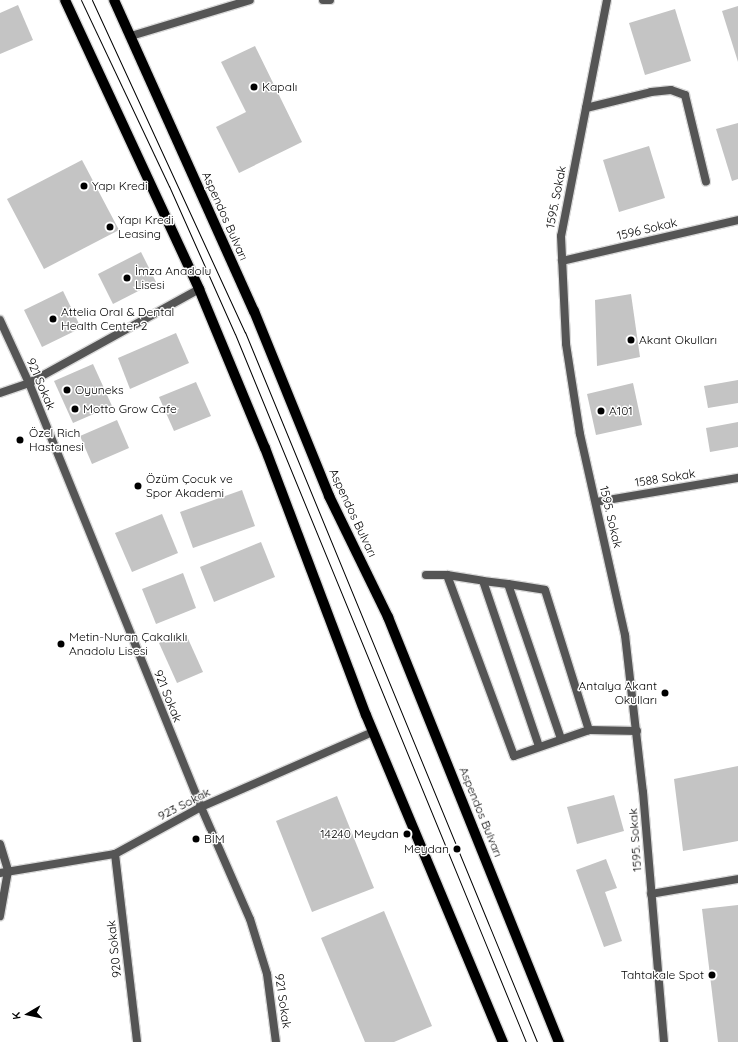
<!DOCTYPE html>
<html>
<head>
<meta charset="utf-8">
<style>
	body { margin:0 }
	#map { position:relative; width:738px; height:1042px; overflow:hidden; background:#fff; font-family:Quicksand,sans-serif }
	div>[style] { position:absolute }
	.building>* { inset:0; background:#c4c4c4 }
	.roads { filter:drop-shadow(1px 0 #dbdbdb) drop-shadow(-1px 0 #dbdbdb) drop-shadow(0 1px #dbdbdb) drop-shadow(0 -1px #dbdbdb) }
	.service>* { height:8px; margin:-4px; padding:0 4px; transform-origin:4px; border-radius:4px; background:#555 }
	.minor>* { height:8px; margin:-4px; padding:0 4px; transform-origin:4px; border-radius:4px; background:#555 }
	.primary>* { height:10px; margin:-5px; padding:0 5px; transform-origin:5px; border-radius:5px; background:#000 }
	.tram>* { height:1px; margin:-0.5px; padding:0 0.5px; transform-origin:0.5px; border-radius:0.5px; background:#000 }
	.dots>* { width:11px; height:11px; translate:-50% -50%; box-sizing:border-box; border:2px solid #fff; border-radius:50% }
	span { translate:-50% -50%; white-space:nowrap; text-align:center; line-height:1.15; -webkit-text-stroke:3px #fff; paint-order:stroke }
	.poi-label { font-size:12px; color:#000 }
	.left { translate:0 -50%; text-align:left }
	.right { translate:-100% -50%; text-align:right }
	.street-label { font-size:12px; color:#000 }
	.north { position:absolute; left:8px; top:994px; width:40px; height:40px; -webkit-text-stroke:3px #fff; paint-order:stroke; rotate:261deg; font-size:11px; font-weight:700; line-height:16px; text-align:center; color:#000 }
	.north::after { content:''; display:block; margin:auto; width:14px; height:18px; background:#000; clip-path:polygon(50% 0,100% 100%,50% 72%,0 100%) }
</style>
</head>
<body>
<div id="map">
	<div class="building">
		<i style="clip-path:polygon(18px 5px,33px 40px,0 54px,0 13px)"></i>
		<i style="clip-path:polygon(738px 6px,738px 62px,722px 11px)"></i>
		<i style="clip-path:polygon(675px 9px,691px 61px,645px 75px,629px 23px)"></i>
		<i style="clip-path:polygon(255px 46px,302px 142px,239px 173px,216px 127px,246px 112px,221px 62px)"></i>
		<i style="clip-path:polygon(738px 123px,738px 179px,732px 181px,716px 129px)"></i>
		<i style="clip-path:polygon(649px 146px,665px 198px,619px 212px,603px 160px)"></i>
		<i style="clip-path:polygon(82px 160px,119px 230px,44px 269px,7px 199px)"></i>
		<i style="clip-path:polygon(141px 252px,156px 282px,113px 304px,98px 274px)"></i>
		<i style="clip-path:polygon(63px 291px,81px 328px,42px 347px,24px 310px)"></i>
		<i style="clip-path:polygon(631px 294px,640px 357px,597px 366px,595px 300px)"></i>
		<i style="clip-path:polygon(176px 333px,189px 363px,130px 389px,118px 358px)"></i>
		<i style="clip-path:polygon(93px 364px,112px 406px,73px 423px,54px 381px)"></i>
		<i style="clip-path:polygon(738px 380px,738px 403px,708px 408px,704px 386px)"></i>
		<i style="clip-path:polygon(196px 382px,211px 416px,174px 431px,159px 397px)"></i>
		<i style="clip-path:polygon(633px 383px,642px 425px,596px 435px,587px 394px)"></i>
		<i style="clip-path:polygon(117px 420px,129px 448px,92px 464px,80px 436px)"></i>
		<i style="clip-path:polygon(738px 422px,738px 447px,710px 452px,706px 428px)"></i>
		<i style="clip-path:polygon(242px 490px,255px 526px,193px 548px,180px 512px)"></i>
		<i style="clip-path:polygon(162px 514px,178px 553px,132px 572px,115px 533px)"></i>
		<i style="clip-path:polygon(261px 542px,275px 577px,214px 602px,200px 567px)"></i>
		<i style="clip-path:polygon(183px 573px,196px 608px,156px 624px,142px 589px)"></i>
		<i style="clip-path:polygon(185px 632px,203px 672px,177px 683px,159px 643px)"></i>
		<i style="clip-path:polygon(738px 766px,738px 841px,683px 851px,674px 779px)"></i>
		<i style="clip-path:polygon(614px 795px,624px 831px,577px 844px,567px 807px)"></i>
		<i style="clip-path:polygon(337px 796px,374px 888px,312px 912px,276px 821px)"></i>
		<i style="clip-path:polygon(606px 859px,617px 888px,605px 892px,622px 941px,604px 947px,576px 870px)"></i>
		<i style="clip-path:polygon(738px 905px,738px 1042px,718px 1042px,702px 909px)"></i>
		<i style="clip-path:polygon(384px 911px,432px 1026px,394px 1042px,365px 1042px,321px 938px)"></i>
	</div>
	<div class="roads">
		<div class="service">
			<i style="left:586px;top:108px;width:67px;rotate:-13.8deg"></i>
			<i style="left:651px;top:92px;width:20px;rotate:-6deg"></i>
			<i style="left:671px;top:90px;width:15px;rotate:20deg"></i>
			<i style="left:685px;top:95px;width:89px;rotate:76.4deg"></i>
			<i style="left:426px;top:575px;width:21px"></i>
			<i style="left:447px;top:575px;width:193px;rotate:69.7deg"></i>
			<i style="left:514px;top:756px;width:79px;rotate:-19.1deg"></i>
			<i style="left:589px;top:730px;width:48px;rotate:1.2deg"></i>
			<i style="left:447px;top:575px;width:36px;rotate:9deg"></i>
			<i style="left:483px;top:581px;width:174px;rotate:71.3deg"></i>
			<i style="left:483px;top:581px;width:25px;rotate:7deg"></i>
			<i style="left:508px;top:584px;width:164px;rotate:71.1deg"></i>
			<i style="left:508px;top:584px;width:37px;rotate:9deg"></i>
			<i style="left:545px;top:590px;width:147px;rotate:72.6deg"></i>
		</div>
		<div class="minor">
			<i style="left:323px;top:0;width:7px"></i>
			<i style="left:607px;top:0;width:240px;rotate:101deg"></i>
			<i style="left:561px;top:236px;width:108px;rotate:87.3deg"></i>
			<i style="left:566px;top:344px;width:91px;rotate:81.2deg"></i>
			<i style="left:580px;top:434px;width:206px;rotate:77.4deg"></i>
			<i style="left:625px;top:635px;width:158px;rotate:83.5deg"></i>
			<i style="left:643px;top:792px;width:251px;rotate:85.2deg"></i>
			<i style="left:131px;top:36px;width:124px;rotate:-16.8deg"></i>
			<i style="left:562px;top:261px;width:181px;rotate:-13.1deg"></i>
			<i style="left:0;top:320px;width:69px;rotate:65.3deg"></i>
			<i style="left:29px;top:383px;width:458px;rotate:67.9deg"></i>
			<i style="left:201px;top:807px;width:122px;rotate:66.4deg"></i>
			<i style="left:250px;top:919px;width:58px;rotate:72.8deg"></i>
			<i style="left:267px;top:974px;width:69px;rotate:82.5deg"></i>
			<i style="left:0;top:393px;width:31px;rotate:-19deg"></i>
			<i style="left:29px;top:383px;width:194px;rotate:-28.9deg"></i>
			<i style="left:596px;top:502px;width:144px;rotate:-9.6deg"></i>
			<i style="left:0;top:844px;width:28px;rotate:73deg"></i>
			<i style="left:8px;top:871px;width:46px;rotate:100.1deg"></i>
			<i style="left:115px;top:854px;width:189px;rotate:83.3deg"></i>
			<i style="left:0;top:873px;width:117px;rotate:-9.4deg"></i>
			<i style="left:115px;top:854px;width:98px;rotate:-28.7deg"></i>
			<i style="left:201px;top:807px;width:188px;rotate:-23.6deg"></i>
			<i style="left:651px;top:894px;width:88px;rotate:-9.8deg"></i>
		</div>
		<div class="primary">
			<i style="left:65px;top:0;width:319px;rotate:65.1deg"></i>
			<i style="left:199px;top:289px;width:172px;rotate:67.5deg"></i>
			<i style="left:265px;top:448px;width:285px;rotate:69.3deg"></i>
			<i style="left:366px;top:715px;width:355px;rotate:67.3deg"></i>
			<i style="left:114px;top:0;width:341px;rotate:65.8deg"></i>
			<i style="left:254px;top:311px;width:200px;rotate:67.9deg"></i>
			<i style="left:329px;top:496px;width:135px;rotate:64deg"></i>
			<i style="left:388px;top:617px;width:458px;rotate:68.1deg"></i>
		</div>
	</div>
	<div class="tram">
		<i style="left:81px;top:0;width:206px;rotate:64.7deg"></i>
		<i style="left:169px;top:186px;width:162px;rotate:66deg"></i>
		<i style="left:235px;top:334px;width:765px;rotate:67.66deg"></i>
		<i style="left:92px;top:0;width:366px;rotate:65.3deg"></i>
		<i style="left:245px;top:332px;width:768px;rotate:67.64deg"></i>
	</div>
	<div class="dots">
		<i style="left:254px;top:87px;background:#000"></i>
		<i style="left:84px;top:186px;background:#000"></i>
		<i style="left:110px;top:227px;background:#000"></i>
		<i style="left:127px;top:278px;background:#000"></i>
		<i style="left:53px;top:319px;background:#000"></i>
		<i style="left:631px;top:340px;background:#000"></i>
		<i style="left:67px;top:390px;background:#000"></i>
		<i style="left:75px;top:409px;background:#000"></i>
		<i style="left:601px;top:411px;background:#000"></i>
		<i style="left:20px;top:440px;background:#000"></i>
		<i style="left:138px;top:486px;background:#000"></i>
		<i style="left:61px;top:644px;background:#000"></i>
		<i style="left:665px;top:693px;background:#000"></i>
		<i style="left:407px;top:834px;background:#000"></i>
		<i style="left:196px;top:839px;background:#000"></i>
		<i style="left:457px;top:849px;background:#000"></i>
		<i style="left:712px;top:975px;background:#000"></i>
	</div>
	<div class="poi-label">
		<span class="left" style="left:262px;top:87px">Kapalı</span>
		<span class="left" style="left:92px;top:186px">Yapı Kredi</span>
		<span class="left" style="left:118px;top:227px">Yapı Kredi<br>Leasing</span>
		<span class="left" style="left:135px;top:278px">İmza Anadolu<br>Lisesi</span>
		<span class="left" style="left:61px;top:319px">Attelia Oral &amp; Dental<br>Health Center 2</span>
		<span class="left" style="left:639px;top:340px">Akant Okulları</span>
		<span class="left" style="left:75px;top:390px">Oyuneks</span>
		<span class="left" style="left:83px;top:409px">Motto Grow Cafe</span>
		<span class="left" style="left:609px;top:411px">A101</span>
		<span class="left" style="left:29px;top:440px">Özel Rich<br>Hastanesi</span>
		<span class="left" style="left:146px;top:486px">Özüm Çocuk ve<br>Spor Akademi</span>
		<span class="left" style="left:69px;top:644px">Metin-Nuran Çakalıklı<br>Anadolu Lisesi</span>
		<span class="right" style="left:657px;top:693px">Antalya Akant<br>Okulları</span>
		<span class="right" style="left:399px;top:834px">14240 Meydan</span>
		<span class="left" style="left:204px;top:839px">BİM</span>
		<span class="right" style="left:449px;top:849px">Meydan</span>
		<span class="right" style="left:704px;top:975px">Tahtakale Spot</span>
	</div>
	<div class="street-label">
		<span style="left:556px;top:197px;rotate:-79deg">1595. Sokak</span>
		<span style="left:225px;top:216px;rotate:66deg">Aspendos Bulvarı</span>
		<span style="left:647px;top:229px;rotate:-13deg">1596 Sokak</span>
		<span style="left:41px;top:384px;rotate:67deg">921 Sokak</span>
		<span style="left:665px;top:478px;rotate:-9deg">1588 Sokak</span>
		<span style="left:353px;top:513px;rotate:65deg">Aspendos Bulvarı</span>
		<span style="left:611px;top:517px;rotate:77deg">1595. Sokak</span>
		<span style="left:168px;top:696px;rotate:68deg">921 Sokak</span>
		<span style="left:184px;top:804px;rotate:-27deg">923 Sokak</span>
		<span style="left:481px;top:812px;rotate:68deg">Aspendos Bulvarı</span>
		<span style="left:635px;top:840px;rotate:-94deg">1595. Sokak</span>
		<span style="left:114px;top:949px;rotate:-96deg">920 Sokak</span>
		<span style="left:283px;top:1001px;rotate:82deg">921 Sokak</span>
	</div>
	<div class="north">K</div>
</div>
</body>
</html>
